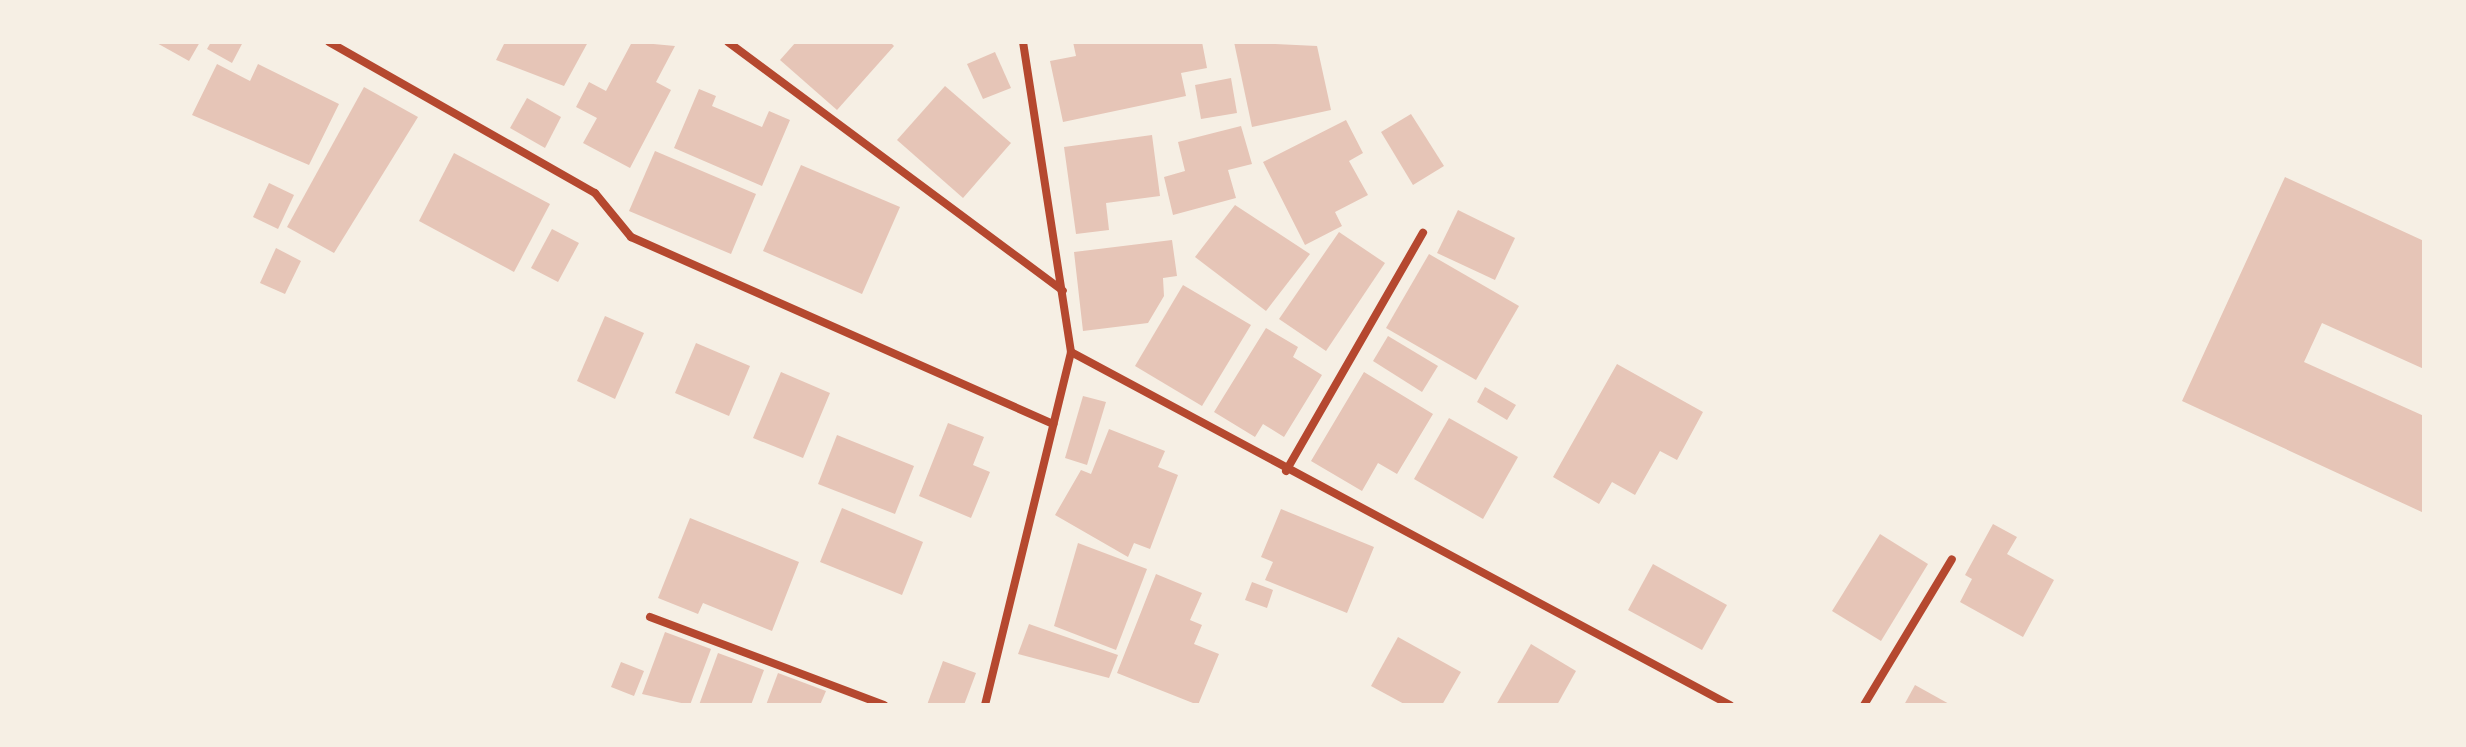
<!DOCTYPE html>
<html>
<head>
<meta charset="utf-8">
<style>
	body { margin:0 }
	#map { position:relative; width:2466px; height:747px; overflow:hidden; background:#f6efe4; font-family:Rubik,sans-serif }
	div>[style] { position:absolute }
	.building>* { inset:0; background:#e6c5b7 }
	.minor>* { height:8px; margin:-4px; padding:0 4px; transform-origin:4px; border-radius:4px; background:#b5482f }
	span { translate:-50% -50%; white-space:nowrap; text-align:center; line-height:1.15; -webkit-text-stroke:7px #f6efe4; paint-order:stroke }
	.frame { position:absolute; inset:0; border:44px solid #f6efe4; pointer-events:none }
</style>
</head>
<body>
<div id="map">
	<div class="building">
		<i style="clip-path:polygon(155px 42px,200px 42px,189px 61px)"></i>
		<i style="clip-path:polygon(211px 42px,243px 42px,232px 63px,207px 49px)"></i>
		<i style="clip-path:polygon(505px 42px,588px 42px,564px 86px,496px 60px)"></i>
		<i style="clip-path:polygon(632px 42px,675px 46px,656px 82px,671px 90px,630px 168px,583px 143px,597px 118px,576px 107px,589px 82px,606px 91px)"></i>
		<i style="clip-path:polygon(796px 42px,890px 42px,894px 46px,837px 110px,780px 60px)"></i>
		<i style="clip-path:polygon(1073px 42px,1202px 42px,1207px 68px,1181px 73px,1186px 96px,1063px 122px,1050px 61px,1076px 56px)"></i>
		<i style="clip-path:polygon(1234px 42px,1317px 46px,1331px 110px,1252px 127px)"></i>
		<i style="clip-path:polygon(995px 52px,1011px 88px,983px 99px,967px 64px)"></i>
		<i style="clip-path:polygon(217px 64px,250px 81px,258px 64px,339px 104px,309px 165px,192px 115px)"></i>
		<i style="clip-path:polygon(1231px 78px,1237px 113px,1201px 119px,1195px 85px)"></i>
		<i style="clip-path:polygon(945px 86px,1011px 143px,963px 198px,897px 140px)"></i>
		<i style="clip-path:polygon(364px 87px,418px 117px,334px 253px,287px 227px)"></i>
		<i style="clip-path:polygon(699px 89px,716px 96px,712px 106px,762px 127px,769px 111px,790px 120px,762px 186px,674px 148px)"></i>
		<i style="clip-path:polygon(527px 98px,561px 117px,545px 148px,510px 128px)"></i>
		<i style="clip-path:polygon(1411px 114px,1444px 166px,1413px 185px,1381px 132px)"></i>
		<i style="clip-path:polygon(1346px 120px,1363px 153px,1349px 161px,1368px 195px,1335px 212px,1342px 226px,1305px 245px,1263px 162px)"></i>
		<i style="clip-path:polygon(1241px 126px,1252px 164px,1228px 170px,1236px 198px,1173px 215px,1164px 177px,1185px 171px,1178px 142px)"></i>
		<i style="clip-path:polygon(1152px 135px,1160px 196px,1106px 203px,1109px 230px,1076px 234px,1064px 147px)"></i>
		<i style="clip-path:polygon(655px 151px,756px 194px,731px 254px,629px 211px)"></i>
		<i style="clip-path:polygon(454px 153px,550px 204px,514px 272px,419px 221px)"></i>
		<i style="clip-path:polygon(801px 165px,900px 207px,862px 294px,763px 251px)"></i>
		<i style="clip-path:polygon(2285px 177px,2424px 241px,2424px 369px,2322px 323px,2304px 362px,2424px 416px,2424px 513px,2182px 401px)"></i>
		<i style="clip-path:polygon(269px 183px,294px 195px,278px 229px,253px 217px)"></i>
		<i style="clip-path:polygon(1235px 205px,1310px 254px,1266px 311px,1195px 257px)"></i>
		<i style="clip-path:polygon(1458px 210px,1515px 238px,1495px 280px,1437px 253px)"></i>
		<i style="clip-path:polygon(552px 229px,579px 243px,558px 282px,531px 268px)"></i>
		<i style="clip-path:polygon(1339px 232px,1385px 263px,1326px 351px,1279px 319px)"></i>
		<i style="clip-path:polygon(1172px 240px,1177px 276px,1163px 278px,1164px 296px,1148px 323px,1083px 331px,1074px 252px)"></i>
		<i style="clip-path:polygon(276px 248px,301px 261px,285px 294px,260px 283px)"></i>
		<i style="clip-path:polygon(1429px 254px,1519px 306px,1476px 380px,1386px 328px)"></i>
		<i style="clip-path:polygon(1183px 285px,1251px 325px,1202px 406px,1135px 366px)"></i>
		<i style="clip-path:polygon(605px 316px,644px 333px,615px 399px,577px 381px)"></i>
		<i style="clip-path:polygon(1266px 328px,1298px 347px,1293px 357px,1322px 375px,1284px 437px,1263px 424px,1255px 437px,1214px 412px)"></i>
		<i style="clip-path:polygon(1388px 336px,1438px 366px,1422px 392px,1373px 361px)"></i>
		<i style="clip-path:polygon(696px 343px,750px 366px,729px 416px,675px 393px)"></i>
		<i style="clip-path:polygon(1617px 364px,1703px 412px,1677px 460px,1660px 451px,1635px 495px,1612px 482px,1599px 504px,1553px 477px)"></i>
		<i style="clip-path:polygon(781px 372px,830px 393px,803px 458px,753px 438px)"></i>
		<i style="clip-path:polygon(1364px 372px,1433px 414px,1397px 474px,1378px 463px,1362px 491px,1311px 461px)"></i>
		<i style="clip-path:polygon(1485px 387px,1516px 405px,1507px 420px,1477px 402px)"></i>
		<i style="clip-path:polygon(1083px 396px,1106px 402px,1087px 465px,1065px 458px)"></i>
		<i style="clip-path:polygon(1449px 418px,1518px 457px,1483px 519px,1414px 479px)"></i>
		<i style="clip-path:polygon(948px 423px,984px 437px,973px 465px,990px 472px,971px 518px,919px 496px)"></i>
		<i style="clip-path:polygon(1109px 429px,1165px 451px,1158px 467px,1178px 475px,1150px 549px,1134px 543px,1128px 557px,1055px 515px,1081px 470px,1091px 474px)"></i>
		<i style="clip-path:polygon(837px 435px,914px 466px,895px 514px,818px 484px)"></i>
		<i style="clip-path:polygon(842px 508px,923px 542px,902px 595px,820px 562px)"></i>
		<i style="clip-path:polygon(1281px 509px,1374px 547px,1347px 613px,1265px 580px,1273px 562px,1261px 557px)"></i>
		<i style="clip-path:polygon(690px 518px,799px 562px,772px 631px,703px 603px,698px 614px,658px 598px)"></i>
		<i style="clip-path:polygon(1993px 524px,2017px 537px,2007px 554px,2054px 580px,2023px 637px,1960px 602px,1972px 579px,1965px 575px)"></i>
		<i style="clip-path:polygon(1880px 534px,1928px 564px,1881px 641px,1832px 611px)"></i>
		<i style="clip-path:polygon(1078px 543px,1147px 569px,1116px 650px,1054px 626px)"></i>
		<i style="clip-path:polygon(1653px 564px,1727px 605px,1702px 650px,1628px 610px)"></i>
		<i style="clip-path:polygon(1156px 574px,1202px 593px,1190px 620px,1202px 625px,1194px 644px,1219px 654px,1198px 705px,1117px 673px)"></i>
		<i style="clip-path:polygon(1252px 582px,1273px 590px,1267px 608px,1245px 600px)"></i>
		<i style="clip-path:polygon(1029px 624px,1118px 655px,1109px 678px,1018px 654px)"></i>
		<i style="clip-path:polygon(665px 632px,711px 649px,690px 705px,642px 694px)"></i>
		<i style="clip-path:polygon(1398px 637px,1461px 672px,1442px 705px,1406px 705px,1371px 686px)"></i>
		<i style="clip-path:polygon(1531px 644px,1576px 671px,1557px 705px,1496px 705px)"></i>
		<i style="clip-path:polygon(718px 653px,764px 670px,751px 705px,699px 705px)"></i>
		<i style="clip-path:polygon(943px 661px,976px 673px,964px 705px,927px 705px)"></i>
		<i style="clip-path:polygon(621px 662px,644px 671px,634px 696px,611px 687px)"></i>
		<i style="clip-path:polygon(778px 673px,826px 691px,820px 705px,766px 705px)"></i>
		<i style="clip-path:polygon(1915px 685px,1951px 705px,1904px 705px)"></i>
	</div>
	<div class="minor">
		<i style="left:329px;top:42px;width:306px;rotate:29.6deg"></i>
		<i style="left:595px;top:193px;width:57px;rotate:50.7deg"></i>
		<i style="left:631px;top:237px;width:462px;rotate:23.9deg"></i>
		<i style="left:728px;top:42px;width:417px;rotate:36.6deg"></i>
		<i style="left:1071px;top:352px;width:748px;rotate:28.18deg"></i>
		<i style="left:1286px;top:471px;width:275px;rotate:-60.1deg"></i>
		<i style="left:650px;top:617px;width:250px;rotate:20.6deg"></i>
		<i style="left:985px;top:705px;width:363px;rotate:-76.3deg"></i>
		<i style="left:1071px;top:352px;width:314px;rotate:-98.8deg"></i>
		<i style="left:1864px;top:705px;width:170px;rotate:-58.9deg"></i>
	</div>
	<div class="frame"></div>
</div>
</body>
</html>
